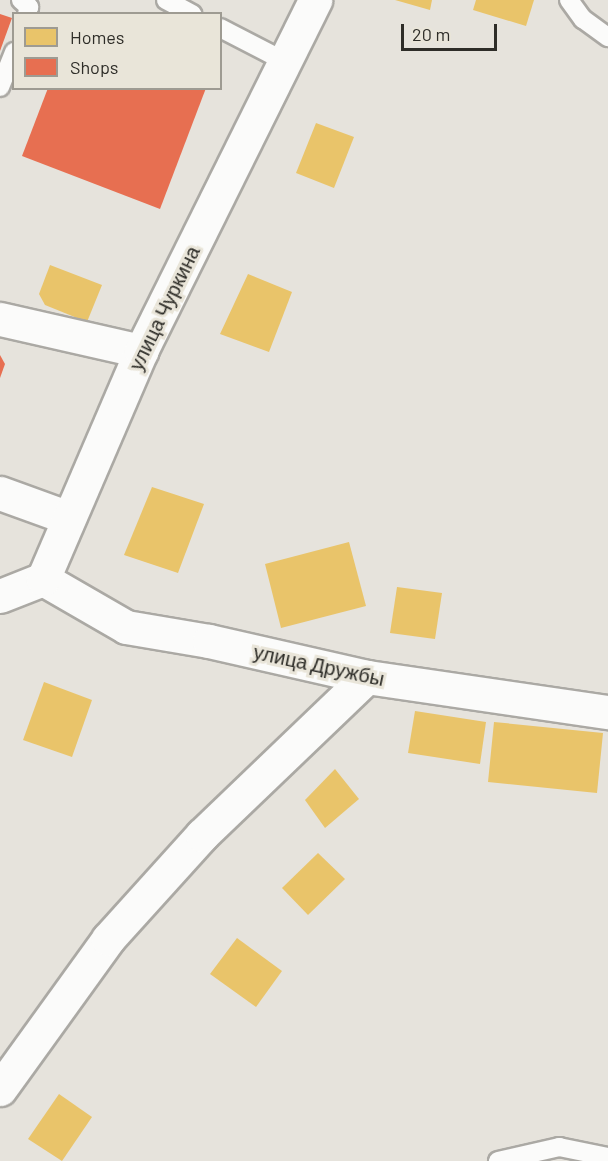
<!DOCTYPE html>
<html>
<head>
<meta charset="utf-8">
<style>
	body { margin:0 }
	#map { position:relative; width:608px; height:1161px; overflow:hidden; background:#e6e3dc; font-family:Barlow,sans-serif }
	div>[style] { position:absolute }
	.homes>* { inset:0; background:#e9c46a }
	.shops>* { inset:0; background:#e76f51 }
	.roads { filter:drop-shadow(2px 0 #aba9a4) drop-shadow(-2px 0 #aba9a4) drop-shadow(0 2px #aba9a4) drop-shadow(0 -2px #aba9a4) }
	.service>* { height:18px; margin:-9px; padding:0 9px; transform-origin:9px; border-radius:9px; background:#fbfbfa }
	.minor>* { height:33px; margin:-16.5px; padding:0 16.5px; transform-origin:16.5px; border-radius:16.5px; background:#fbfbfa }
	span { translate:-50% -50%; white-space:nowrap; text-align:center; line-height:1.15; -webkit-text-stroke:6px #e9e5d9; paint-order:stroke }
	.street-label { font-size:20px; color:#2e2d28 }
	.legend { position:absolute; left:12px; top:12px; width:210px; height:78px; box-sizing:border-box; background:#e9e5d9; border:2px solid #9e9b92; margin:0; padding:8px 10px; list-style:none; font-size:18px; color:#2e2d28 }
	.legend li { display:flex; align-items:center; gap:12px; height:30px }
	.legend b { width:30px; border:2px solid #9e9b92 }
	.scale { position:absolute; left:401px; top:24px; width:96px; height:27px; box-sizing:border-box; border:3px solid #2e2d28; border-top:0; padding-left:8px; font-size:18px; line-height:21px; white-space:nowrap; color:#2e2d28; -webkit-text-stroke:4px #e9e5d9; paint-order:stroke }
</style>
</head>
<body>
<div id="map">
	<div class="homes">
		<i style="clip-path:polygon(395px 0,432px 0,430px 10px)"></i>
		<i style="clip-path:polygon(476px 0,534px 0,526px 26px,473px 10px)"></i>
		<i style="clip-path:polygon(316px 123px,354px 137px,334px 188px,296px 173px)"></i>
		<i style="clip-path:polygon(50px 265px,102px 285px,87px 322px,45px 305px,39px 294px)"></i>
		<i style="clip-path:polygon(248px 274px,292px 292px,269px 352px,220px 334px)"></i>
		<i style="clip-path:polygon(152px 487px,204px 504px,178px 573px,124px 555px)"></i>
		<i style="clip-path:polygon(349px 542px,366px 606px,281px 628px,265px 564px)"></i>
		<i style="clip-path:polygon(397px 587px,442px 593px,435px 639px,390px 633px)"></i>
		<i style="clip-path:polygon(44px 682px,92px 700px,72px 757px,23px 740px)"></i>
		<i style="clip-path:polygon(415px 711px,486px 722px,480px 764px,408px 753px)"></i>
		<i style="clip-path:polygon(494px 722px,603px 733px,597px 793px,488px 782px)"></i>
		<i style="clip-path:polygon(335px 769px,359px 799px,325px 828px,305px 800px)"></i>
		<i style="clip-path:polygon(318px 853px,345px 879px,308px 915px,282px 888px)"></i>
		<i style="clip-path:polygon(237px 938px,282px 971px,256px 1007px,210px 974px)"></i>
		<i style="clip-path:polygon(59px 1094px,92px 1117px,62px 1161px,28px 1139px)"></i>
	</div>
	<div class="shops">
		<i style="clip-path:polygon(0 14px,12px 18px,0 51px)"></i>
		<i style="clip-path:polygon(48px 88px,206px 88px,160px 209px,22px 156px)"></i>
		<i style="clip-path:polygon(0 355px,5px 364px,0 378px)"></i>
	</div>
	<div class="roads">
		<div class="service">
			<i style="left:21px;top:0;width:11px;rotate:41deg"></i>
			<i style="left:29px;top:7px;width:7px;rotate:106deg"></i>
			<i style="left:166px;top:0;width:30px;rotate:28deg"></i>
			<i style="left:569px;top:0;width:24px;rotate:54deg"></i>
			<i style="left:583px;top:19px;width:31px;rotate:36deg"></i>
			<i style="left:220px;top:28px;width:74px;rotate:27.3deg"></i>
			<i style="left:0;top:87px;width:38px;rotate:-68deg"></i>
			<i style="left:498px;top:1161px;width:63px;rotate:-12.9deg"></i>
			<i style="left:559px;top:1147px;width:50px;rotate:11.5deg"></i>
		</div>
		<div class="minor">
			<i style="left:0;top:319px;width:145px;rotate:12.8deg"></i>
			<i style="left:0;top:493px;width:73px;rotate:19.9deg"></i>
			<i style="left:43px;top:579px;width:96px;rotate:30deg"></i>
			<i style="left:126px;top:627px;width:84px;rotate:9.6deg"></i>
			<i style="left:209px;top:641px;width:162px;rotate:12.8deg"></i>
			<i style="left:367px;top:677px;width:244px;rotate:8.3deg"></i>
			<i style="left:0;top:596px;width:46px;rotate:-21.6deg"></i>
			<i style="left:43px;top:579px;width:248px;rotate:-66.7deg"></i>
			<i style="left:141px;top:351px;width:392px;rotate:-63.6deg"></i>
			<i style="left:0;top:1089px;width:185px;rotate:-54.2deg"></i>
			<i style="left:108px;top:939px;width:140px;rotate:-47.9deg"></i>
			<i style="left:202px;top:835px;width:228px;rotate:-43.8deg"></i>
		</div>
	</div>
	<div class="street-label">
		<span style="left:164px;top:308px;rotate:-64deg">улица Чуркина</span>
		<span style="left:319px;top:665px;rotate:12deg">улица Дружбы</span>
	</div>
	<ul class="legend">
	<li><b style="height:16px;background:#e9c46a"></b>Homes</li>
	<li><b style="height:16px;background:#e76f51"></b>Shops</li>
	</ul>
	<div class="scale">20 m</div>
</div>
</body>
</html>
